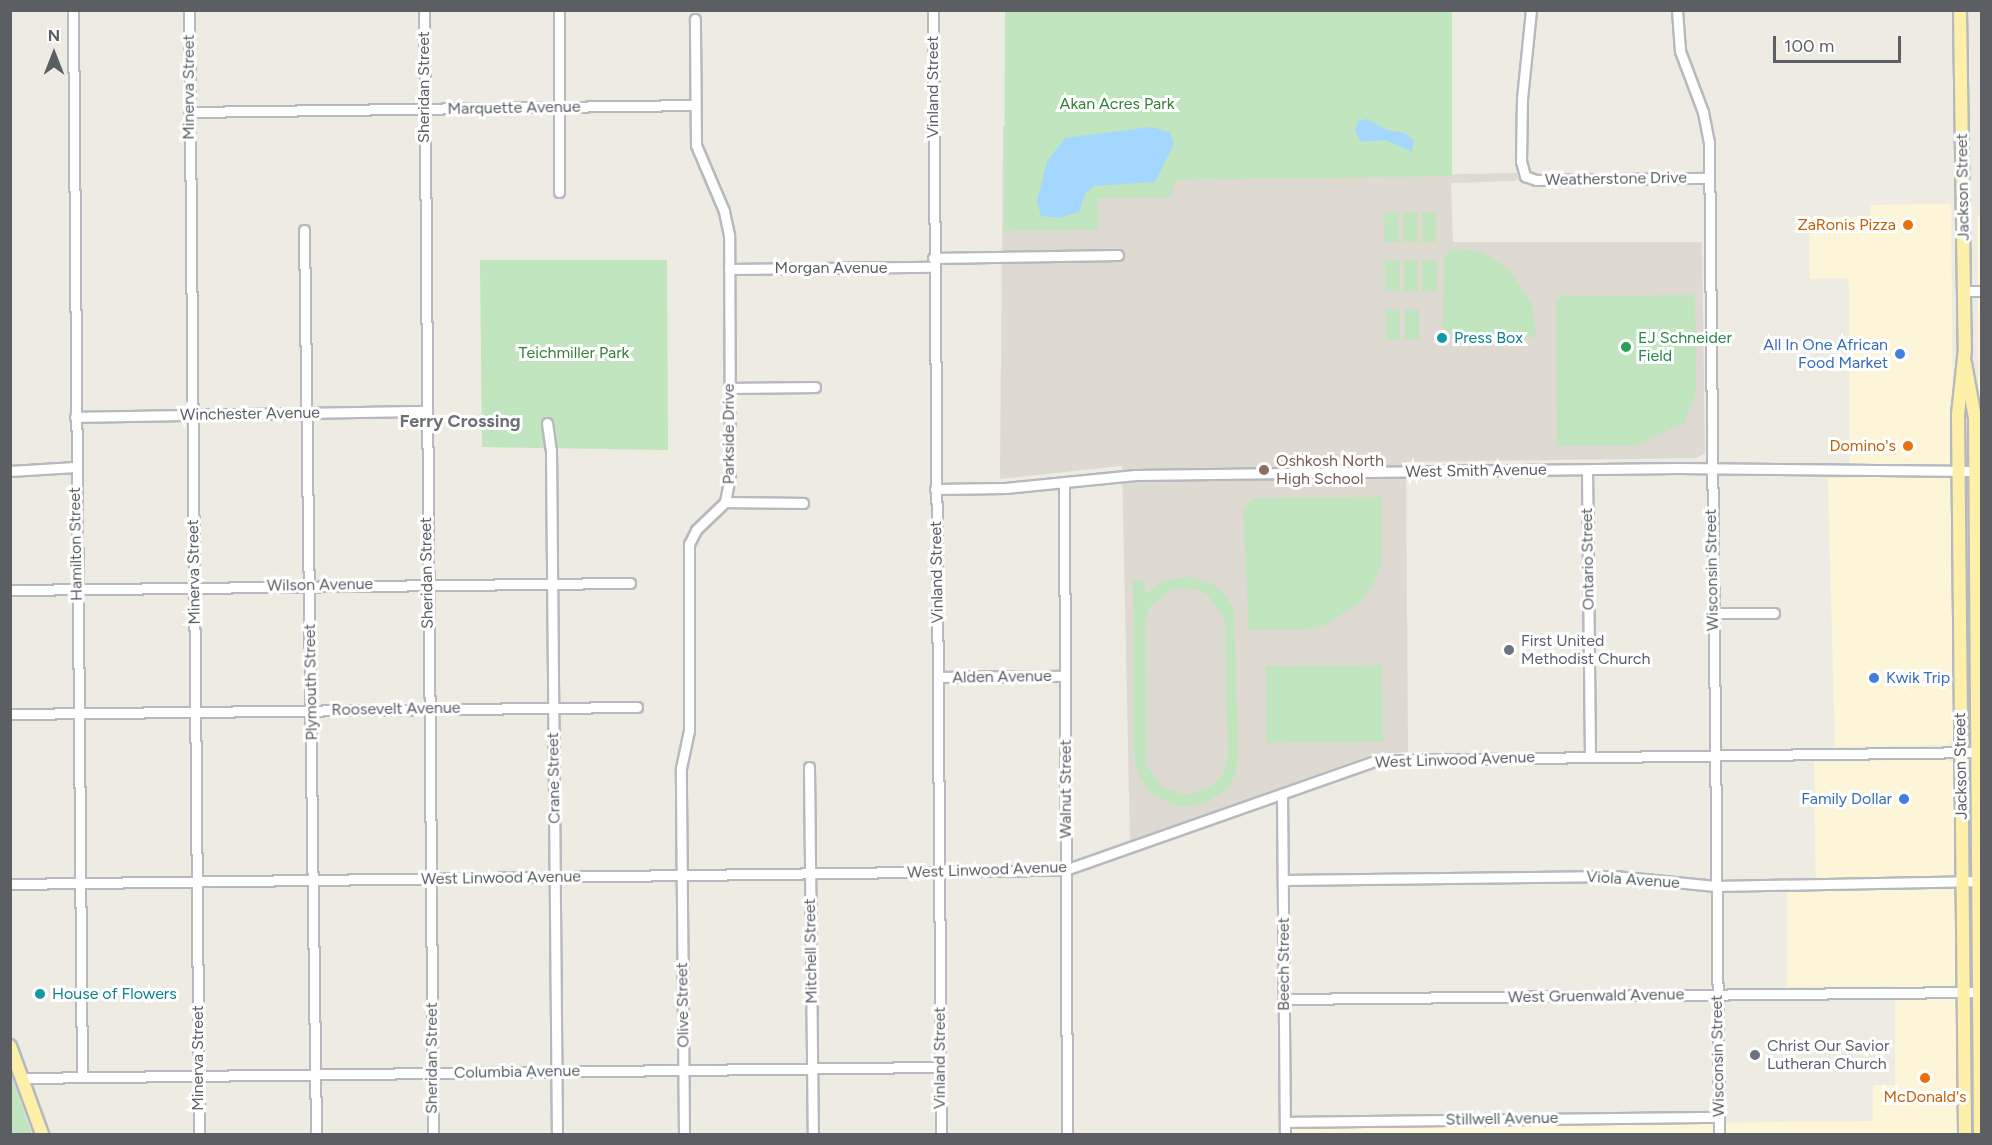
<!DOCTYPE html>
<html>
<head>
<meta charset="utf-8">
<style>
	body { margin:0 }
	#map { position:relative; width:1992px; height:1145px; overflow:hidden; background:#eeebe3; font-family:Figtree,sans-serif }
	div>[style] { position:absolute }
	.commercial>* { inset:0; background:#fdf5d8 }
	.education>* { inset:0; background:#dedad1 }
	.green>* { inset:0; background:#c0e5bf }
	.water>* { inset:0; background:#a3d7fe }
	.roads { filter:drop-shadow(2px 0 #b6b9bd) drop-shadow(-2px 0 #b6b9bd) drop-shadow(0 2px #b6b9bd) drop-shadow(0 -2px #b6b9bd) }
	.minor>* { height:9px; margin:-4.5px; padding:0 4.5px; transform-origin:4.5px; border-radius:4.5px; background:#fff }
	.major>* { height:12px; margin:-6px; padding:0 6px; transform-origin:6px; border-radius:6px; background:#fef0a8 }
	.dots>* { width:16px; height:16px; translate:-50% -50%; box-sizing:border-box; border:3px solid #fff; border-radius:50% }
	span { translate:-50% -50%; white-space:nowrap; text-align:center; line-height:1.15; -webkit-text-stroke:6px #fff; paint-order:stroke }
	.street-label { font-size:16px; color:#5b5f64 }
	.park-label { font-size:16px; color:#358138 }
	.food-label { font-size:16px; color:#c56008 }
	.right { translate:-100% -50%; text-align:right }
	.culture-label { font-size:16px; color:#0d838f }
	.left { translate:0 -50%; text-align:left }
	.leisure-label { font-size:16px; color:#27864d }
	.shop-label { font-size:16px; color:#366cbe }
	.education-label { font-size:16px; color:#785e54 }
	.worship-label { font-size:16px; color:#5b616d }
	.neighbourhood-label { font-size:18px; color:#6c7176; font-weight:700 }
	.frame { position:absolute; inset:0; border:12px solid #5b5f64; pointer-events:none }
	.north { position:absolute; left:24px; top:24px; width:60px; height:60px; -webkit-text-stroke:4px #fff; paint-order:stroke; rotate:0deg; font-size:16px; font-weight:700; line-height:24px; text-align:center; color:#5b5f64 }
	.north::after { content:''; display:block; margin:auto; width:21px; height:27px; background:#5b5f64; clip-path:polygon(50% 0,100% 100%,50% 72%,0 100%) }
	.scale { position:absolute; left:1773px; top:36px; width:128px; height:27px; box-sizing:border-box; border:3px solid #5b5f64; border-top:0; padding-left:8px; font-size:18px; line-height:21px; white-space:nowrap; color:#5b5f64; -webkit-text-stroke:4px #fff; paint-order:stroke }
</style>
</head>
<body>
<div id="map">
	<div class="commercial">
		<i style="clip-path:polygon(1951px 204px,1956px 737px,1948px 745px,1835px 747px,1828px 478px,1850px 478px,1849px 278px,1810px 279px,1809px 217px,1870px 217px,1871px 205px)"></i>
		<i style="clip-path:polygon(1977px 217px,1982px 217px,1981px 679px,1978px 305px)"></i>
		<i style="clip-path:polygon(1946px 759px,1957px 765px,1961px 1134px,1290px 1134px,1292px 1128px,1298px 1127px,1873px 1121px,1873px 1085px,1895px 1085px,1895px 986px,1787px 987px,1787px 892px,1816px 891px,1814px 762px)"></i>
	</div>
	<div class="education">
		<i style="clip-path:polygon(1003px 126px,1176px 180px,1516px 173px,1519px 178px,1515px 181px,1451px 183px,1453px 242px,1702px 242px,1705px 453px,1697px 458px,1406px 462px,1408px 752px,1373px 754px,1130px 841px,1122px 466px,1000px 479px)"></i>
	</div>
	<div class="green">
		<i style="clip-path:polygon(1005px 11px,1452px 11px,1452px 176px,1176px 180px,1170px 197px,1098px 198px,1098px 230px,1004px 231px)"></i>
		<i style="clip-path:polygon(1385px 212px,1399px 212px,1399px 242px,1384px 242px)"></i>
		<i style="clip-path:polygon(1403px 212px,1418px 212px,1418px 242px,1403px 242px)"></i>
		<i style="clip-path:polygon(1422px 212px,1436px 212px,1436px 242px,1422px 242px)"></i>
		<i style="clip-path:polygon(1452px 248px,1482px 252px,1509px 269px,1532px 305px,1536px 337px,1453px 336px,1443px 327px,1444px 257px)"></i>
		<i style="clip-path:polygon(480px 260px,667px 260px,668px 450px,482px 447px)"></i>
		<i style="clip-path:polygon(1385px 260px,1400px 260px,1400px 291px,1385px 291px)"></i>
		<i style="clip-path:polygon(1404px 260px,1418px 260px,1418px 291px,1404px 291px)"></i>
		<i style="clip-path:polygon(1422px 260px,1437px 260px,1437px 291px,1422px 291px)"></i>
		<i style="clip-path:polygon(1695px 295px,1696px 393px,1684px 423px,1635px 446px,1557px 446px,1556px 301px,1561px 296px)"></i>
		<i style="clip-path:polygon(1386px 309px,1400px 309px,1400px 340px,1386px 340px)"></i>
		<i style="clip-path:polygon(1405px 309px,1419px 309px,1419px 340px,1405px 340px)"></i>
		<i style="clip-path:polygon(1382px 497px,1382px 563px,1373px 585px,1358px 604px,1325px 625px,1301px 630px,1249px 630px,1243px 510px,1253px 498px)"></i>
		<i style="clip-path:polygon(evenodd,1186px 576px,1211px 583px,1224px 593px,1234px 609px,1238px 754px,1235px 775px,1226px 790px,1205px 803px,1188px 807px,1177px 806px,1152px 794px,1140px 778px,1134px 755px,1133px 580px,1144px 580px,1145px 595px,1162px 582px,1186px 576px,1172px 589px,1197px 589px,1207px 594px,1225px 620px,1228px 758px,1223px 774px,1211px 786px,1187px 795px,1163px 788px,1146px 764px,1145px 623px,1150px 606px,1172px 589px)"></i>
		<i style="clip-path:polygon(1382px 665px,1383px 742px,1266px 743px,1266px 666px)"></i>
		<i style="clip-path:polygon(10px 1072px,11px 1074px,32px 1134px,11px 1134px)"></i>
	</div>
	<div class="water">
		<i style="clip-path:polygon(1367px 119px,1387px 130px,1405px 133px,1414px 141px,1412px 152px,1386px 140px,1361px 142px,1355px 131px,1358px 121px)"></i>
		<i style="clip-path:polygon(1151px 127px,1170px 132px,1174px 144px,1155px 182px,1094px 186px,1085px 194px,1079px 212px,1060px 218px,1041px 216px,1037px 201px,1047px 161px,1065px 138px)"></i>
	</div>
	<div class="roads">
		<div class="minor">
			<i style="left:73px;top:10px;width:1067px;rotate:89.52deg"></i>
			<i style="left:189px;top:10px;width:1124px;rotate:89.49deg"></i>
			<i style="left:424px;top:10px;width:1124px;rotate:89.54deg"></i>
			<i style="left:559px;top:10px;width:182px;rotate:90deg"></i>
			<i style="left:933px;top:10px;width:1124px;rotate:89.59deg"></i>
			<i style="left:1531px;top:10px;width:88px;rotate:95.8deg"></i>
			<i style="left:1522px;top:98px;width:63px;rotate:90.9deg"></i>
			<i style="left:1521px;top:161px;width:16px;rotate:75deg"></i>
			<i style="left:1525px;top:176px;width:12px;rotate:20deg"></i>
			<i style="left:1536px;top:180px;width:173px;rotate:-0.7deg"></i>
			<i style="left:1677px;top:10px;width:41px;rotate:85.8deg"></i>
			<i style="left:1680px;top:51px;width:65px;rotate:69.3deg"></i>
			<i style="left:1703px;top:112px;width:31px;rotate:79deg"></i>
			<i style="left:1709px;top:142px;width:992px;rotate:89.42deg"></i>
			<i style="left:189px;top:112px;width:505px;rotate:-0.79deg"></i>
			<i style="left:304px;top:230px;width:904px;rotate:89.24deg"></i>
			<i style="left:933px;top:258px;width:185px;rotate:-0.9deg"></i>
			<i style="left:729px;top:269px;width:204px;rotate:-0.6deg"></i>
			<i style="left:1964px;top:291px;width:18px"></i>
			<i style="left:729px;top:388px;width:86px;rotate:-0.7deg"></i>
			<i style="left:75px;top:417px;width:351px;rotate:-1deg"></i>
			<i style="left:547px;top:423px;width:27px;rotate:82deg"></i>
			<i style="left:551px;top:450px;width:684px;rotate:89.5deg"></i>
			<i style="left:1587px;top:470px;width:287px;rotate:89.4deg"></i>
			<i style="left:10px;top:471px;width:65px;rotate:-3.5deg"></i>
			<i style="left:1064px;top:482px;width:651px;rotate:89.74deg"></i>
			<i style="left:935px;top:489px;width:70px;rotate:-0.8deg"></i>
			<i style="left:1005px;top:488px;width:131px;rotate:-5.7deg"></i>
			<i style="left:1135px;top:475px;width:542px;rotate:-0.74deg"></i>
			<i style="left:1677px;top:468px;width:305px;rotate:0.6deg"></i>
			<i style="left:725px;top:502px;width:78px;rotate:0.7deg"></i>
			<i style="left:10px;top:590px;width:620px;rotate:-0.65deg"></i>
			<i style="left:1713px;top:613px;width:61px"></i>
			<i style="left:938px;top:677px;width:127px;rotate:-0.5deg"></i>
			<i style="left:10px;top:714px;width:627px;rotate:-0.64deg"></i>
			<i style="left:809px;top:767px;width:367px;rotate:89.4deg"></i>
			<i style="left:1282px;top:794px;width:340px;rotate:89.5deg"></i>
			<i style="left:1283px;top:880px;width:331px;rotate:-0.7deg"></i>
			<i style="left:1614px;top:876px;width:102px;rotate:5.6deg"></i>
			<i style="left:1716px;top:886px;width:266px;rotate:-1.1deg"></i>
			<i style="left:10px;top:884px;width:1055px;rotate:-0.76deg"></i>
			<i style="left:1065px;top:870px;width:332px;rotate:-19.4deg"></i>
			<i style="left:1378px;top:760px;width:603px;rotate:-0.76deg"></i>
			<i style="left:1284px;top:999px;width:695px;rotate:-0.58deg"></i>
			<i style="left:22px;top:1078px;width:918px;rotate:-0.69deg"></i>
			<i style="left:1285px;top:1122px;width:434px;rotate:-0.7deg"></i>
			<i style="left:684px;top:1134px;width:366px;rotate:-90.5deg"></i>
			<i style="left:681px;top:768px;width:38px;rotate:-78deg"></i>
			<i style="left:689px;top:731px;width:187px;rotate:-90deg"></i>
			<i style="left:689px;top:544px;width:16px;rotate:-63deg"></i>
			<i style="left:696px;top:530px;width:40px;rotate:-44deg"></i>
			<i style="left:725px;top:502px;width:26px;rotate:-79deg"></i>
			<i style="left:730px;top:476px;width:241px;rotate:-90.2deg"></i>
			<i style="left:729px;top:235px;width:25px;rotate:-102deg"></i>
			<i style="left:724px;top:211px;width:72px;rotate:-113deg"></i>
			<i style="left:696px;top:145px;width:126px;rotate:-90.5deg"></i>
		</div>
		<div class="major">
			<i style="left:1960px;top:10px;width:339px;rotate:89.2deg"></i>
			<i style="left:1965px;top:349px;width:66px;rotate:96.1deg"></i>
			<i style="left:1958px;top:415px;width:719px;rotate:89.44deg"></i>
			<i style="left:1965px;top:363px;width:56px;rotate:79.7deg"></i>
			<i style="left:1975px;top:418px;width:716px;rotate:89.6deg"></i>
			<i style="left:10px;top:1046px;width:94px;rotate:70deg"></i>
		</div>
	</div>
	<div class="dots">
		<i style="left:1908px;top:225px;background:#e8710a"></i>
		<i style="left:1442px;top:338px;background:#0f9aa8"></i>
		<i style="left:1626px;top:347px;background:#2e9e5b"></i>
		<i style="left:1900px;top:354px;background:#3f7fe0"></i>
		<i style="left:1908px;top:446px;background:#e8710a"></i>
		<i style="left:1264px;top:470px;background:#8d6e63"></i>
		<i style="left:1509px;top:650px;background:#6b7280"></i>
		<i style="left:1874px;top:678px;background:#3f7fe0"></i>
		<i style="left:1904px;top:799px;background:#3f7fe0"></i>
		<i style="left:40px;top:994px;background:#0f9aa8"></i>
		<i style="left:1755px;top:1055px;background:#6b7280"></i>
		<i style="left:1925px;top:1078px;background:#e8710a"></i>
	</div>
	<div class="street-label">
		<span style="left:189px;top:87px;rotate:-90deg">Minerva Street</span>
		<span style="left:424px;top:87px;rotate:-90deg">Sheridan Street</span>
		<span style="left:933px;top:87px;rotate:-90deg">Vinland Street</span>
		<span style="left:514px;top:108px;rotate:-1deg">Marquette Avenue</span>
		<span style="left:1616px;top:179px;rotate:-1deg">Weatherstone Drive</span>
		<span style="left:1963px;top:187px;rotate:-91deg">Jackson Street</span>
		<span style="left:831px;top:268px">Morgan Avenue</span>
		<span style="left:250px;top:414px;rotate:-1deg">Winchester Avenue</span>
		<span style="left:729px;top:434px;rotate:-90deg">Parkside Drive</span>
		<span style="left:1476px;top:471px;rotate:-1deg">West Smith Avenue</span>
		<span style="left:76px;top:544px;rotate:-91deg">Hamilton Street</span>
		<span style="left:1588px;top:559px;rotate:-91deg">Ontario Street</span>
		<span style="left:1712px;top:570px;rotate:-91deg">Wisconsin Street</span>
		<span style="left:194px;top:572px;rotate:-91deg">Minerva Street</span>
		<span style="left:937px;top:572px;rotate:-91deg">Vinland Street</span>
		<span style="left:427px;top:573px;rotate:-91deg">Sheridan Street</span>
		<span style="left:320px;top:585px;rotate:-1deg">Wilson Avenue</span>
		<span style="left:1002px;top:677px;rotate:-1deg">Alden Avenue</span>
		<span style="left:311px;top:682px;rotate:-91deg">Plymouth Street</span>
		<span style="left:396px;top:709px;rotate:-1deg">Roosevelt Avenue</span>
		<span style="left:1455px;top:760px;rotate:-2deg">West Linwood Avenue</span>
		<span style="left:1961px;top:766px;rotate:-91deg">Jackson Street</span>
		<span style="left:554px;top:778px;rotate:-91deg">Crane Street</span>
		<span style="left:1066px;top:789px;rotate:-90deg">Walnut Street</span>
		<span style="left:987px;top:870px;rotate:-2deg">West Linwood Avenue</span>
		<span style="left:501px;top:878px;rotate:-1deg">West Linwood Avenue</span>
		<span style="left:1633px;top:880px;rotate:4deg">Viola Avenue</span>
		<span style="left:811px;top:951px;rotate:-91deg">Mitchell Street</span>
		<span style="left:1284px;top:964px;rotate:-90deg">Beech Street</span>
		<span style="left:1596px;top:996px;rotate:-1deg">West Gruenwald Avenue</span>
		<span style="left:683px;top:1005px;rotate:-91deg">Olive Street</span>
		<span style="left:1718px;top:1056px;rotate:-91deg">Wisconsin Street</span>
		<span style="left:198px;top:1058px;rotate:-90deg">Minerva Street</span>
		<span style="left:432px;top:1058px;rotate:-90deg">Sheridan Street</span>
		<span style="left:940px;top:1058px;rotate:-90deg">Vinland Street</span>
		<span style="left:517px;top:1072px;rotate:-1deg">Columbia Avenue</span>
		<span style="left:1502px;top:1119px;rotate:-1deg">Stillwell Avenue</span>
	</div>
	<div class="park-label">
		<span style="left:1117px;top:104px">Akan Acres Park</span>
		<span style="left:574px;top:353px">Teichmiller Park</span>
	</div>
	<div class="food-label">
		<span class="right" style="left:1896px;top:225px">ZaRonis Pizza</span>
		<span class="right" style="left:1896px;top:446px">Domino's</span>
		<span style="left:1925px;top:1097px">McDonald's</span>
	</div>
	<div class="culture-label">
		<span class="left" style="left:1454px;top:338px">Press Box</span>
		<span class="left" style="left:52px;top:994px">House of Flowers</span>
	</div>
	<div class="leisure-label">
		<span class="left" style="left:1638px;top:347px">EJ Schneider<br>Field</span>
	</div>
	<div class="shop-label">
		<span class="right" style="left:1888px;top:354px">All In One African<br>Food Market</span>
		<span class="left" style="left:1886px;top:678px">Kwik Trip</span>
		<span class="right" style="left:1892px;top:799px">Family Dollar</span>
	</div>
	<div class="education-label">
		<span class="left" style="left:1276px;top:470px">Oshkosh North<br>High School</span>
	</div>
	<div class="worship-label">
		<span class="left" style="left:1521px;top:650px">First United<br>Methodist Church</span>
		<span class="left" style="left:1767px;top:1055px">Christ Our Savior<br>Lutheran Church</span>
	</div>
	<div class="neighbourhood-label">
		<span style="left:460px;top:421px">Ferry Crossing</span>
	</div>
	<div class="frame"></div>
	<div class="north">N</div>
	<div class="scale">100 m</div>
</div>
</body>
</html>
